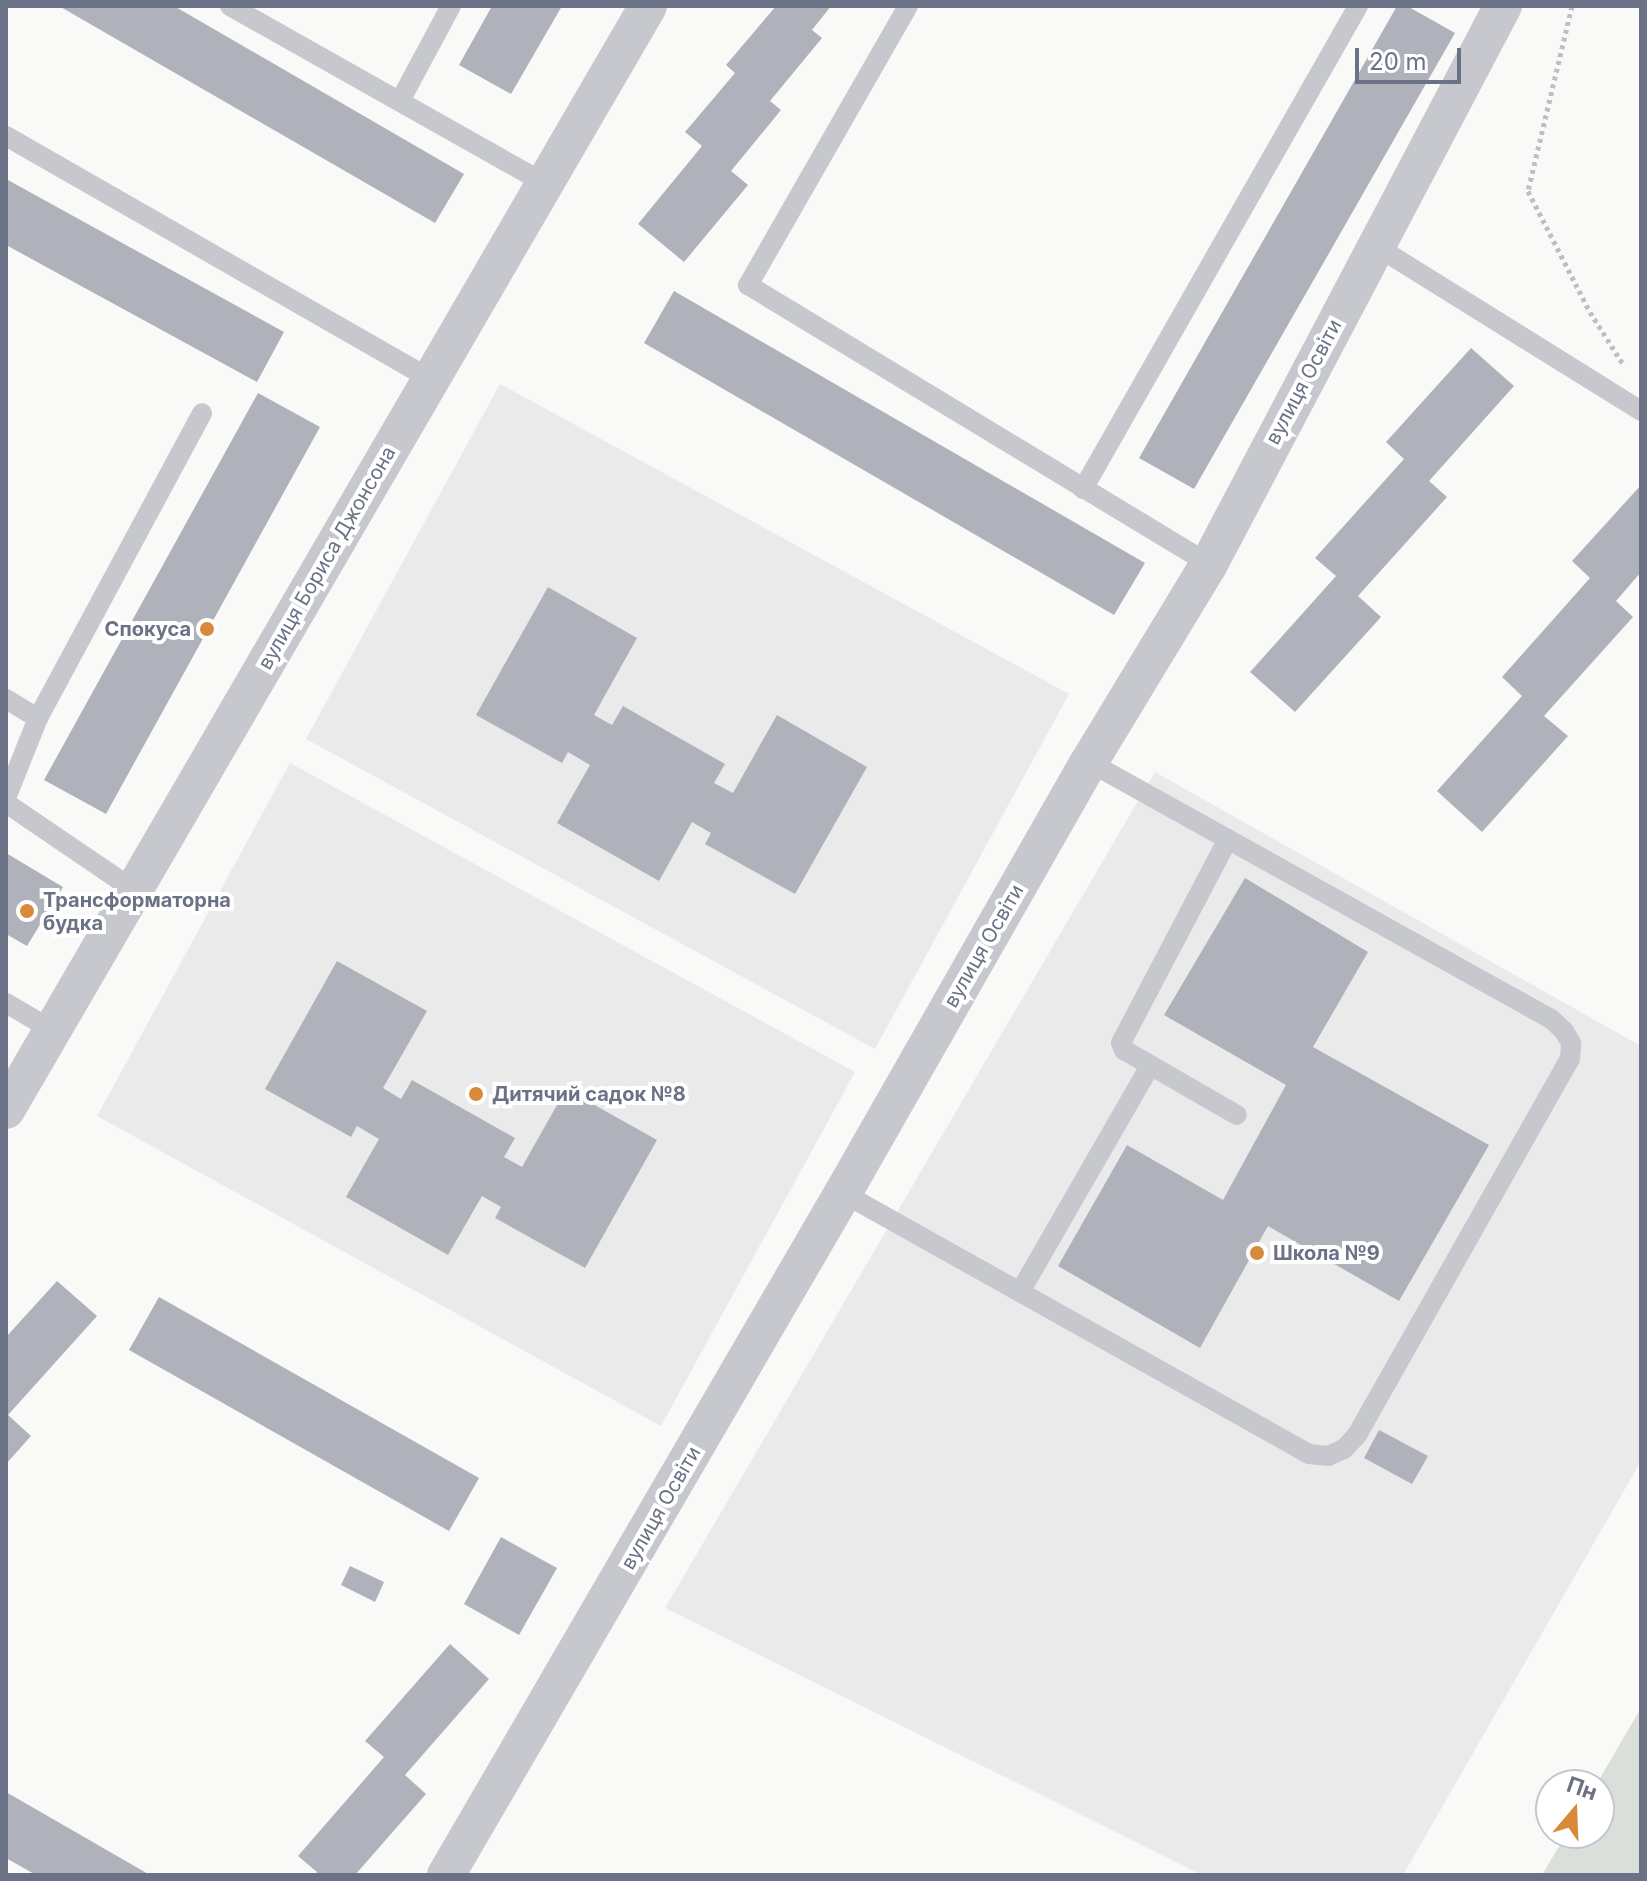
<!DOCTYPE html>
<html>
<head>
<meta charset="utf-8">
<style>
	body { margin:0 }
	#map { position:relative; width:1647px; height:1881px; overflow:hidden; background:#f9f9f8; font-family:Inter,sans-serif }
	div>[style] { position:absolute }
	.built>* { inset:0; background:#eaeaeb }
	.green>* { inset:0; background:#dae0d9 }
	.building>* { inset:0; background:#afb2bb }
	.path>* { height:5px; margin-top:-2.5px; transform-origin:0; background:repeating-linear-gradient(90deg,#bebfc3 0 4px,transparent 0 8px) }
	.lane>* { height:20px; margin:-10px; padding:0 10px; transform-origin:10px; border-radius:10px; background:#c6c8cd }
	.street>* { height:38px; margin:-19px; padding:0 19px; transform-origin:19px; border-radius:19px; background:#c6c8cd }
	.dots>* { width:22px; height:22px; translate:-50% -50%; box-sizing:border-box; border:4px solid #fff; border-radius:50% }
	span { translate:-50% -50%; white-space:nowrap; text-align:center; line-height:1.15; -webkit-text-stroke:8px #fff; paint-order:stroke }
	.street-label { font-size:20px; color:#6b7286 }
	.poi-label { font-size:20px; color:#6b7286; font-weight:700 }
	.right { translate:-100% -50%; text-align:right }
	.left { translate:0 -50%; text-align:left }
	.frame { position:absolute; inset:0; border:8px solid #6b7286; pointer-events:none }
	.north { position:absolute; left:1535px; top:1769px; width:80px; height:80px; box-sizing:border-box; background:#fff; border:2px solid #c4c7cf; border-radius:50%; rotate:19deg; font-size:22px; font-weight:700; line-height:32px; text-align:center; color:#6b7286 }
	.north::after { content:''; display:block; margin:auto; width:28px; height:36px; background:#d78a3a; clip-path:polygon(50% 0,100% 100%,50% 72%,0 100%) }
	.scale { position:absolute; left:1355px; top:48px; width:106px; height:36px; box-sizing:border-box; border:4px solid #6b7286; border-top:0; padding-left:10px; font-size:24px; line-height:28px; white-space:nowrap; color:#6b7286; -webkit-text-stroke:6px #fff; paint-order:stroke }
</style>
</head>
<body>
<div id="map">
	<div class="built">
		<i style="clip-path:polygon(500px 384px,1069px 694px,875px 1049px,306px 739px)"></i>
		<i style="clip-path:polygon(290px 763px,855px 1072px,661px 1426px,97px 1116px)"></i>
		<i style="clip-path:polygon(1155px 772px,1641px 1046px,1641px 1461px,1403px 1875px,1202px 1875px,665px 1608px)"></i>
	</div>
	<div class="green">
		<i style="clip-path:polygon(1641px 1708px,1641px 1875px,1542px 1875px,1567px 1833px,1599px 1833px,1599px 1785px,1596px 1785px)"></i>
	</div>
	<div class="building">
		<i style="clip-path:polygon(59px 6px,174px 6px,464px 174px,435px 223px)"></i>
		<i style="clip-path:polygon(492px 6px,562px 6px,511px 94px,459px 65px)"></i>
		<i style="clip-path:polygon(776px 6px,831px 6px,812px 30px,822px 38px,770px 101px,781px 110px,731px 171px,748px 185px,684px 262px,638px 224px,702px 146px,685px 132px,735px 73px,726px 65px)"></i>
		<i style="clip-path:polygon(1397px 6px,1407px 6px,1455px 33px,1194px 489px,1139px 458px)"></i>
		<i style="clip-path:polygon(6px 179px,284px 332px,257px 382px,6px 245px)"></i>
		<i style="clip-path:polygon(674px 291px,1145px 563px,1114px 615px,644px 343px)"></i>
		<i style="clip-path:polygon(1471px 348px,1514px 386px,1429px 481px,1447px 497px,1358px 596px,1381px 617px,1295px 712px,1250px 672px,1336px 576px,1315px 558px,1404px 459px,1386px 442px)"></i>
		<i style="clip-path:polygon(258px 393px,320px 427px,106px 814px,44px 780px)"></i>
		<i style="clip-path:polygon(1641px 485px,1641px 572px,1616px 601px,1633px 617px,1544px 716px,1568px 736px,1482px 832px,1437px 791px,1522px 696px,1502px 677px,1590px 578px,1572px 561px)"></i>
		<i style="clip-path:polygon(548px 587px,637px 638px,594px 715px,612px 725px,623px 706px,725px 764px,714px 783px,733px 793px,777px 715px,867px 767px,795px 894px,705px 844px,711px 833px,692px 822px,659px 881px,557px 823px,590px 765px,568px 752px,562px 763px,476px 715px)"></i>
		<i style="clip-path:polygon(6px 853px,63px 887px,27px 946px,6px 934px)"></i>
		<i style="clip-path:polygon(1245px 878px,1368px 952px,1313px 1047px,1489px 1145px,1399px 1301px,1268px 1226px,1200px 1348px,1058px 1266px,1127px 1145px,1223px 1200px,1286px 1085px,1164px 1015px)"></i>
		<i style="clip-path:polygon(337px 961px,427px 1011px,383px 1088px,401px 1099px,412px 1080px,515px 1138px,504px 1157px,522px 1167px,566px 1089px,657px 1140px,585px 1268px,495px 1218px,501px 1207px,482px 1196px,448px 1255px,346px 1197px,379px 1139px,357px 1126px,351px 1137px,265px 1089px)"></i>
		<i style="clip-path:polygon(57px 1281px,97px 1316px,8px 1415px,31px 1436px,6px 1464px,6px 1337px)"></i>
		<i style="clip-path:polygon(159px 1297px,479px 1478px,449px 1531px,129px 1350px)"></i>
		<i style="clip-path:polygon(1379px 1430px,1428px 1456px,1412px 1484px,1364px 1458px)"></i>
		<i style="clip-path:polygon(501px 1537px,557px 1568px,519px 1635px,464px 1604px)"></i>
		<i style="clip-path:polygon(350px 1566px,384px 1582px,375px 1602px,341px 1585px)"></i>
		<i style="clip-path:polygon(450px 1644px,489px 1679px,405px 1775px,426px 1794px,355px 1875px,315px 1875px,317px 1872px,298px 1856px,384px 1757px,365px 1741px)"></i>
		<i style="clip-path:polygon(6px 1792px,150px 1875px,36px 1875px,6px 1858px)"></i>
	</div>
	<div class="path">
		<i style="left:1572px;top:6px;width:190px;rotate:103.4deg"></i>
		<i style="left:1528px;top:191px;width:136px;rotate:62.9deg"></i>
		<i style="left:1590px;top:312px;width:62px;rotate:57.6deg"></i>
	</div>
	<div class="lane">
		<i style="left:230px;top:6px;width:360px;rotate:29.4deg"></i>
		<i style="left:908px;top:6px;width:322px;rotate:119.8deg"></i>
		<i style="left:748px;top:285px;width:539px;rotate:31.18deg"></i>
		<i style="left:400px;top:101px;width:108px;rotate:-61.8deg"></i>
		<i style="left:6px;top:136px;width:490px;rotate:29.8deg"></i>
		<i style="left:1376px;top:246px;width:312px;rotate:31.9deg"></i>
		<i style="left:1083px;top:489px;width:556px;rotate:-60.34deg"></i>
		<i style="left:6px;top:699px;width:37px;rotate:31deg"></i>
		<i style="left:38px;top:718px;width:86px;rotate:111.8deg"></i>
		<i style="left:38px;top:718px;width:346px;rotate:-61.7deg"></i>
		<i style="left:6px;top:803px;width:155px;rotate:34.2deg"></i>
		<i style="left:1228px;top:839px;width:230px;rotate:117.7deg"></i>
		<i style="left:1121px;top:1043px;width:8px;rotate:67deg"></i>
		<i style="left:1124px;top:1050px;width:130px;rotate:29.9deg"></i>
		<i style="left:6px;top:1003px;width:53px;rotate:30.4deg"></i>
		<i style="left:843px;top:1193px;width:534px;rotate:29.25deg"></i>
		<i style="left:1309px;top:1454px;width:19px;rotate:6deg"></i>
		<i style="left:1328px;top:1456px;width:17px;rotate:-24deg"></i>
		<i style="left:1344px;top:1449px;width:19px;rotate:-47deg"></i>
		<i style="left:1357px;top:1435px;width:432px;rotate:-60.5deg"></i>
		<i style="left:1570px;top:1059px;width:16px;rotate:-86deg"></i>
		<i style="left:1571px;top:1043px;width:14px;rotate:-120deg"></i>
		<i style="left:1564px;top:1031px;width:18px;rotate:-137deg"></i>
		<i style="left:1551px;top:1019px;width:529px;rotate:-150.91deg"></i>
		<i style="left:1020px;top:1292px;width:261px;rotate:-60.1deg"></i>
	</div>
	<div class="street">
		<i style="left:6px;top:1110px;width:1277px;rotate:-59.82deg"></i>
		<i style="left:446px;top:1875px;width:789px;rotate:-59.8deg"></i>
		<i style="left:843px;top:1193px;width:496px;rotate:-60.3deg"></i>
		<i style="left:1089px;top:762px;width:232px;rotate:-58.8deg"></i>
		<i style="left:1209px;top:564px;width:631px;rotate:-62.22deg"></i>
	</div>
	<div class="dots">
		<i style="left:207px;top:629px;background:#d78a3a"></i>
		<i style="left:27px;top:911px;background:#d78a3a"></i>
		<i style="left:476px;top:1094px;background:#d78a3a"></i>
		<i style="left:1257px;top:1253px;background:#d78a3a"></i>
	</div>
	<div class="street-label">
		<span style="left:1304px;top:382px;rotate:-62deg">вулиця Освіти</span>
		<span style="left:327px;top:558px;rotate:-60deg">вулиця Бориса Джонсона</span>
		<span style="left:984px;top:946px;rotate:-60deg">вулиця Освіти</span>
		<span style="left:661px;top:1508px;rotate:-60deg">вулиця Освіти</span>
	</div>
	<div class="poi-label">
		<span class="right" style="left:191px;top:629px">Спокуса</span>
		<span class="left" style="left:43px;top:912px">Трансформаторна<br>будка</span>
		<span class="left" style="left:492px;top:1094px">Дитячий садок №8</span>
		<span class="left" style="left:1273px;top:1253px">Школа №9</span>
	</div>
	<div class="frame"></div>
	<div class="north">Пн</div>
	<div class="scale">20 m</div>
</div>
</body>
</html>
